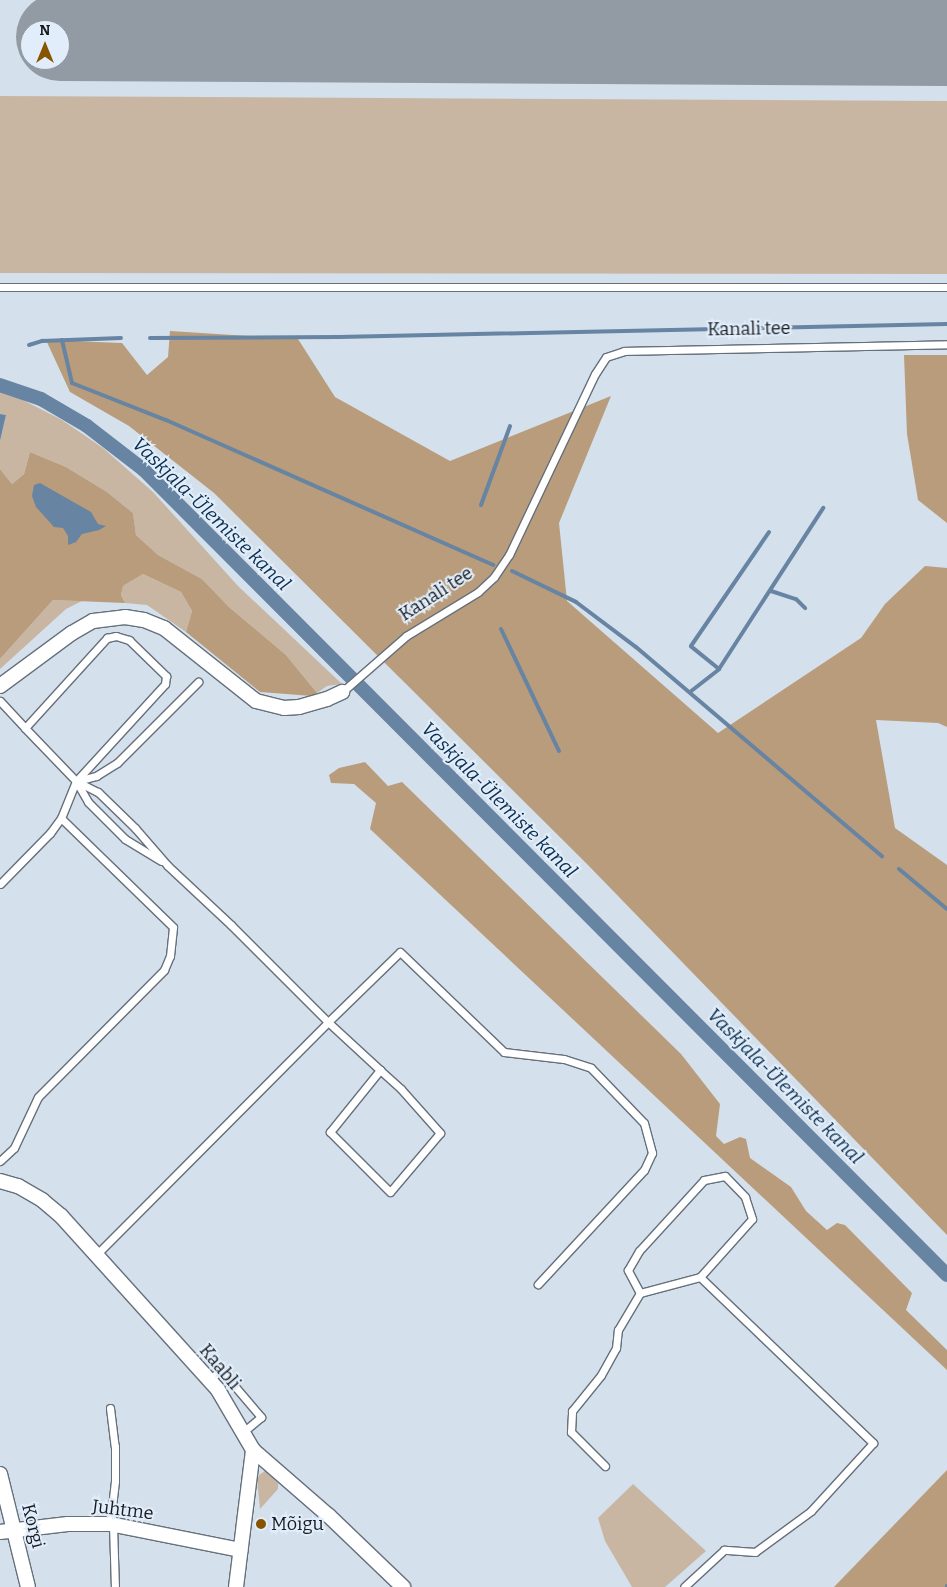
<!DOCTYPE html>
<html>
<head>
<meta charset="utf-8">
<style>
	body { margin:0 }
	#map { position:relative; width:947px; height:1587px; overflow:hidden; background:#d4e0ec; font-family:Bitter,serif }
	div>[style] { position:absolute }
	.green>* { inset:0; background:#c8b6a3 }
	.forest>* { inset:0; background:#b99c7b }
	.water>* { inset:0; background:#6784a2 }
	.stream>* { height:4px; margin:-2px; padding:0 2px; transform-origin:2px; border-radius:2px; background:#6784a2 }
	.canal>* { height:14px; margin:-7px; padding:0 7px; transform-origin:7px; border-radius:7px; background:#6784a2 }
	.taxiway>* { height:35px; margin:-17.5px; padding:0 17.5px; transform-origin:17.5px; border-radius:17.5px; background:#929aa4 }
	.runway>* { height:88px; margin:-44px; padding:0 44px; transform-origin:44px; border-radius:44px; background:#929aa4 }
	.roads { filter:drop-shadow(1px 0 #65707b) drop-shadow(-1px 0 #65707b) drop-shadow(0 1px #65707b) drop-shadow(0 -1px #65707b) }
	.service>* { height:7px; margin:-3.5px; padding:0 3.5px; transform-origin:3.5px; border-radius:3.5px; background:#fff }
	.minor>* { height:14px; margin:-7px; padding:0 7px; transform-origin:7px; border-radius:7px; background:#fff }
	.dots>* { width:14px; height:14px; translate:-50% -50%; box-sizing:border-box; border:2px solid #e1edfa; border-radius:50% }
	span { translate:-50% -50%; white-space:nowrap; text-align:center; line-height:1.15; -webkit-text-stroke:4px #e1edfa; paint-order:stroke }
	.street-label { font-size:18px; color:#171b1f }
	.poi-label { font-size:18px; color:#171b1f }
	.left { translate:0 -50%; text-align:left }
	.water-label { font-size:19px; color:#0a2d4c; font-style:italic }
	.north { position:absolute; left:20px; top:20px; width:50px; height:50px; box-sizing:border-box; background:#e1edfa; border:1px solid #9099a2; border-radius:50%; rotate:0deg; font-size:14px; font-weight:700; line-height:20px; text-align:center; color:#171b1f }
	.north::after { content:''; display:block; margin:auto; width:18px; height:22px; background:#875400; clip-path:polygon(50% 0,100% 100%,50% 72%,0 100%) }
</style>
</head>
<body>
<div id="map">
	<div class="green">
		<i style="clip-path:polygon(0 96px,947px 101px,947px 274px,0 273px)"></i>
		<i style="clip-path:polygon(0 391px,15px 396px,62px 420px,103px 448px,153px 492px,238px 586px,342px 684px,327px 686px,317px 693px,286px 655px,229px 607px,202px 579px,158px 555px,136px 535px,133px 513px,107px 492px,66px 467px,30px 452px,24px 474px,12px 484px,0 469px,0 441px,6px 415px,0 414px)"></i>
		<i style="clip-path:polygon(143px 574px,181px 592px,192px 611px,186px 632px,147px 605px,125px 603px,121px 595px,123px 586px)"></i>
		<i style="clip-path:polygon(53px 600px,82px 601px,66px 609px,0 669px,0 659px)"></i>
		<i style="clip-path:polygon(265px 1471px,278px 1483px,278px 1489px,260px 1509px,257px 1479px,259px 1475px)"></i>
		<i style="clip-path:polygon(633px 1484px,706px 1551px,665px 1587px,632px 1587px,605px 1541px,598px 1518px)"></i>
	</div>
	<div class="forest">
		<i style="clip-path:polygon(170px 331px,298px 339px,335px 397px,450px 461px,611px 396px,559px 523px,567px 601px,718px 733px,861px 638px,885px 604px,925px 566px,947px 568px,947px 727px,938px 723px,876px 720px,895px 828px,947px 865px,947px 1235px,587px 864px,214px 493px,129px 426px,70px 392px,46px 340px,122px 343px,147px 375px,168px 357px)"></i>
		<i style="clip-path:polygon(904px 355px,947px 355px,947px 523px,918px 500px,907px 434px)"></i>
		<i style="clip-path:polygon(30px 452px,66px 467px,107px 492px,133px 513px,136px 535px,158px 555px,202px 579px,229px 607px,286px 655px,317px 693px,312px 696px,260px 692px,186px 632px,192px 611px,181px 592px,143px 574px,123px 586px,121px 595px,125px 603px,53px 600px,0 659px,0 469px,12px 484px,24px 474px)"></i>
		<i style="clip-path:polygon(365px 762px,388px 786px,402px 782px,681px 1054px,720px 1104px,716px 1136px,724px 1144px,740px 1137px,746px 1139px,750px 1158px,791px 1187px,806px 1211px,827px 1230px,837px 1223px,845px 1225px,912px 1293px,906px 1310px,947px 1350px,947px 1370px,370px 829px,376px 803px,354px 784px,331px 783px,329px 775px,339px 768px)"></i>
		<i style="clip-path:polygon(947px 1470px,947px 1587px,834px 1587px)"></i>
	</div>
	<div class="water">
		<i style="clip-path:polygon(0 414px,6px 415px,0 441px)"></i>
		<i style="clip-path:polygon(40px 483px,91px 512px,98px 524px,106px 526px,99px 530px,82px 534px,76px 542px,68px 545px,68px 536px,63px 528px,54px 527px,36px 507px,32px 496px,34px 485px)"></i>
	</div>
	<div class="stream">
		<i style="left:150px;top:338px;width:189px;rotate:-0.3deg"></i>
		<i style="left:339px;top:337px;width:608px;rotate:-1.22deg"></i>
		<i style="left:62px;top:340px;width:44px;rotate:76.9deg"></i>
		<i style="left:72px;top:383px;width:101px;rotate:21.5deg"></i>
		<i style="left:166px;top:420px;width:358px;rotate:23.9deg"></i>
		<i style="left:29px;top:345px;width:14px;rotate:-17deg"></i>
		<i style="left:42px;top:341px;width:79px;rotate:-2.2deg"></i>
		<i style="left:481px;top:505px;width:84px;rotate:-69.8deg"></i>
		<i style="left:512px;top:571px;width:71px;rotate:25.8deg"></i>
		<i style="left:576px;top:602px;width:75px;rotate:36.9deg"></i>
		<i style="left:636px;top:647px;width:323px;rotate:40.4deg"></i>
		<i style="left:771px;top:591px;width:26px;rotate:18deg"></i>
		<i style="left:796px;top:599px;width:13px;rotate:45deg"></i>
		<i style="left:501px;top:629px;width:135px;rotate:64.6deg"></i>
		<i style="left:719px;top:669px;width:36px;rotate:-141deg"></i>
		<i style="left:691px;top:646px;width:138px;rotate:-55.6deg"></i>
		<i style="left:690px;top:692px;width:37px;rotate:-38deg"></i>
		<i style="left:719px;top:669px;width:192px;rotate:-57.1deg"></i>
		<i style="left:899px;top:869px;width:62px;rotate:39.8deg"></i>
		<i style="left:947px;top:1587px;width:1px;rotate:-90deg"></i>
	</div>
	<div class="canal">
		<i style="left:0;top:385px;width:43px;rotate:18.9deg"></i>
		<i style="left:41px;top:399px;width:53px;rotate:30.4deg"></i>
		<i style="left:87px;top:426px;width:72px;rotate:37.7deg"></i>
		<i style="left:144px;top:470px;width:1137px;rotate:45.07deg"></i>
	</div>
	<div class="taxiway">
		<i style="left:591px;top:0;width:22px;rotate:54deg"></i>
		<i style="left:604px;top:18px;width:21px;rotate:41deg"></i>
		<i style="left:620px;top:32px;width:29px;rotate:18deg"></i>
		<i style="left:493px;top:40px;width:37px;rotate:-16deg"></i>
		<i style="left:529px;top:30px;width:33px;rotate:-40deg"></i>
		<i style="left:554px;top:9px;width:10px;rotate:-61deg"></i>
	</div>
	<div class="runway">
		<i style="left:60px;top:37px;width:887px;rotate:0.32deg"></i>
	</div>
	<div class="roads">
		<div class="service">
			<i style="left:0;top:287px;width:947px"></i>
			<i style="left:342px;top:692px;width:85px;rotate:-41.2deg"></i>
			<i style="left:406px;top:636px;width:84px;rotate:-31.4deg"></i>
			<i style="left:478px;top:592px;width:22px;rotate:-43deg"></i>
			<i style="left:494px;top:577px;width:27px;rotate:-56deg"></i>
			<i style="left:509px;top:555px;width:200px;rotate:-64.6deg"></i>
			<i style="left:595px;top:374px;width:20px;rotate:-57deg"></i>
			<i style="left:606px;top:357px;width:19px;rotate:-18deg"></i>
			<i style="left:624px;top:351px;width:323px;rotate:-1.2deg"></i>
			<i style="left:0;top:701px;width:37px;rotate:47deg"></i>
			<i style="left:25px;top:728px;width:122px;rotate:-47.7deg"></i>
			<i style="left:107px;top:638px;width:9px;rotate:-13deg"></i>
			<i style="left:116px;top:636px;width:14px;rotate:17deg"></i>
			<i style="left:129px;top:640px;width:52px;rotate:44.2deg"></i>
			<i style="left:166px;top:676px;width:8px;rotate:97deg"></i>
			<i style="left:165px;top:684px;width:132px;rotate:132.5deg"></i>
			<i style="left:76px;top:781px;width:40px;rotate:112deg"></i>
			<i style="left:61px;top:818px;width:19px;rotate:126deg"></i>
			<i style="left:50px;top:833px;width:71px;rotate:134.4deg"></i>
			<i style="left:25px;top:728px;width:74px;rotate:46.1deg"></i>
			<i style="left:76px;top:781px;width:24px;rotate:60deg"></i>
			<i style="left:88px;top:802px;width:52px;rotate:45deg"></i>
			<i style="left:125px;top:839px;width:42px;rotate:31.4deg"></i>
			<i style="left:76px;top:781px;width:25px;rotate:27deg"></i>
			<i style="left:98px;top:792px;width:52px;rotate:44.2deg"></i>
			<i style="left:135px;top:828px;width:50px;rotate:49deg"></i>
			<i style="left:168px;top:866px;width:86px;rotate:43.1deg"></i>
			<i style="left:231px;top:925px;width:137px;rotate:45deg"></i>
			<i style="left:328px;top:1022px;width:100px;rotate:-44.2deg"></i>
			<i style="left:400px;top:952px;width:144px;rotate:43.9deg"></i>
			<i style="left:504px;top:1052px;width:60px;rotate:6.7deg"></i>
			<i style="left:564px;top:1059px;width:28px;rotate:18deg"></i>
			<i style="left:591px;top:1068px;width:76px;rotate:46.1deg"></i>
			<i style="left:644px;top:1123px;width:31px;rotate:75deg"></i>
			<i style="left:652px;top:1153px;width:19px;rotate:115deg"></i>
			<i style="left:644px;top:1170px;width:156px;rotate:132.9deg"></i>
			<i style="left:77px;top:781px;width:20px;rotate:-15deg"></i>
			<i style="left:96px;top:776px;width:25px;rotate:-32deg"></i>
			<i style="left:117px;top:763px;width:115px;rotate:-45deg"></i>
			<i style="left:0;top:1161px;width:19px;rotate:-43deg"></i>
			<i style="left:14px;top:1148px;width:56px;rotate:-64.8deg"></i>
			<i style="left:38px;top:1097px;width:179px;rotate:-45.2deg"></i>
			<i style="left:164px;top:970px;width:15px;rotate:-67deg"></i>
			<i style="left:170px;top:956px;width:29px;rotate:-84deg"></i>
			<i style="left:173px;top:927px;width:156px;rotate:-135.8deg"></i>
			<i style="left:97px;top:1254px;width:327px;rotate:-45.1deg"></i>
			<i style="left:328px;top:1022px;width:71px;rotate:42.7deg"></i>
			<i style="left:380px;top:1070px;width:28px;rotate:42deg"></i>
			<i style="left:401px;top:1089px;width:59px;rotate:48.4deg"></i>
			<i style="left:440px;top:1133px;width:77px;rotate:130.3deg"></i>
			<i style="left:390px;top:1192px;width:85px;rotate:-135deg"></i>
			<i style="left:330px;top:1132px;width:80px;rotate:-51.1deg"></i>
			<i style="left:640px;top:1293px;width:26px;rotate:-118deg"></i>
			<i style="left:628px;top:1270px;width:22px;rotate:-60deg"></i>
			<i style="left:639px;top:1251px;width:96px;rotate:-47.5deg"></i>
			<i style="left:704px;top:1180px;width:21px;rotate:-11deg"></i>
			<i style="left:725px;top:1176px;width:29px;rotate:46deg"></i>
			<i style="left:745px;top:1197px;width:23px;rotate:72deg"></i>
			<i style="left:752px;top:1219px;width:78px;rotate:131.9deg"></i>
			<i style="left:700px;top:1277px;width:240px;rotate:43.8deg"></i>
			<i style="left:873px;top:1443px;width:92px;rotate:132.4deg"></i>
			<i style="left:811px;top:1511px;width:69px;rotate:143.8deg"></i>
			<i style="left:755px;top:1552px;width:31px;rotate:-176deg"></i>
			<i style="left:724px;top:1550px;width:54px;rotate:137.2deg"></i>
			<i style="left:209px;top:1380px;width:16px;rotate:-40deg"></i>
			<i style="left:221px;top:1370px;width:62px;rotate:49.6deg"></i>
			<i style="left:261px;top:1417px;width:23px;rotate:140deg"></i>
			<i style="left:110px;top:1408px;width:38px;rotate:83deg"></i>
			<i style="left:115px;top:1446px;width:35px;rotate:90deg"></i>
			<i style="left:115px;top:1481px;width:43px;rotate:96.6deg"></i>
			<i style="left:605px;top:1466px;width:48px;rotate:-135deg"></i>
			<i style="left:571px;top:1432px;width:21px;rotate:-87deg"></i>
			<i style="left:572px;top:1411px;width:46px;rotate:-51.1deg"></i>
			<i style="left:601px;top:1375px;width:31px;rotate:-61deg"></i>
			<i style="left:616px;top:1348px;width:18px;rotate:-84deg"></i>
			<i style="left:618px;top:1330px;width:43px;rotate:-59.3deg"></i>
			<i style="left:640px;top:1293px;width:62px;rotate:-14.9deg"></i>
			<i style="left:113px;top:1525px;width:62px;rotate:88.2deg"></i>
		</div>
		<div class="minor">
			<i style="left:0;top:686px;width:89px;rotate:-36.4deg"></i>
			<i style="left:72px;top:633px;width:24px;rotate:-30deg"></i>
			<i style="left:93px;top:621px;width:32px;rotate:-7deg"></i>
			<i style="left:125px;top:617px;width:19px;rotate:9deg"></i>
			<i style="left:144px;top:620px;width:22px;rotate:22deg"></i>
			<i style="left:164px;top:628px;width:117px;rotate:38.4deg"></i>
			<i style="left:256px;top:701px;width:29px;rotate:14deg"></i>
			<i style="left:284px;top:708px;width:15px;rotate:-4deg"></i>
			<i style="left:299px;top:707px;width:29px;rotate:-16deg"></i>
			<i style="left:327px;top:699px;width:17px;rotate:-25deg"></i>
			<i style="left:0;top:1181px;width:19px;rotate:16deg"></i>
			<i style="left:18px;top:1186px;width:28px;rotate:30deg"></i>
			<i style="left:42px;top:1200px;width:25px;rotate:40deg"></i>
			<i style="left:61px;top:1216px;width:234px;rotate:47.9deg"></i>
			<i style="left:218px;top:1390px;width:69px;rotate:59.7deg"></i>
			<i style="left:253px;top:1450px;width:101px;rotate:41deg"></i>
			<i style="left:329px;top:1516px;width:103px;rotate:43.8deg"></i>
			<i style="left:0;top:1474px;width:116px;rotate:76.1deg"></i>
			<i style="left:0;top:1532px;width:68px;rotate:-6.7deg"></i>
			<i style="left:68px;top:1524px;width:42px"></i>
			<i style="left:110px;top:1524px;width:133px;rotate:11.3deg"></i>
			<i style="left:236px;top:1587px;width:138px;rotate:-82.9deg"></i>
		</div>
	</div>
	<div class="dots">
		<i style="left:261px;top:1524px;background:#875400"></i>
	</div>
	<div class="street-label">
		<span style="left:749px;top:329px;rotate:-1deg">Kanali tee</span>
		<span style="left:436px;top:594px;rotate:-33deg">Kanali tee</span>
		<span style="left:220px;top:1367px;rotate:50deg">Kaabli</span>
		<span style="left:123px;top:1510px;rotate:7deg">Juhtme</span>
		<span style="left:33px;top:1526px;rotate:76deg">Korgi</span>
	</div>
	<div class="poi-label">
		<span class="left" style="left:271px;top:1524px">Mõigu</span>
	</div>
	<div class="water-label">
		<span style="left:211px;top:514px;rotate:44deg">Vaskjala-Ülemiste kanal</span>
		<span style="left:499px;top:800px;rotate:45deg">Vaskjala-Ülemiste kanal</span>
		<span style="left:785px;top:1086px;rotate:45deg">Vaskjala-Ülemiste kanal</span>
	</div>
	<div class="north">N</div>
</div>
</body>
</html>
